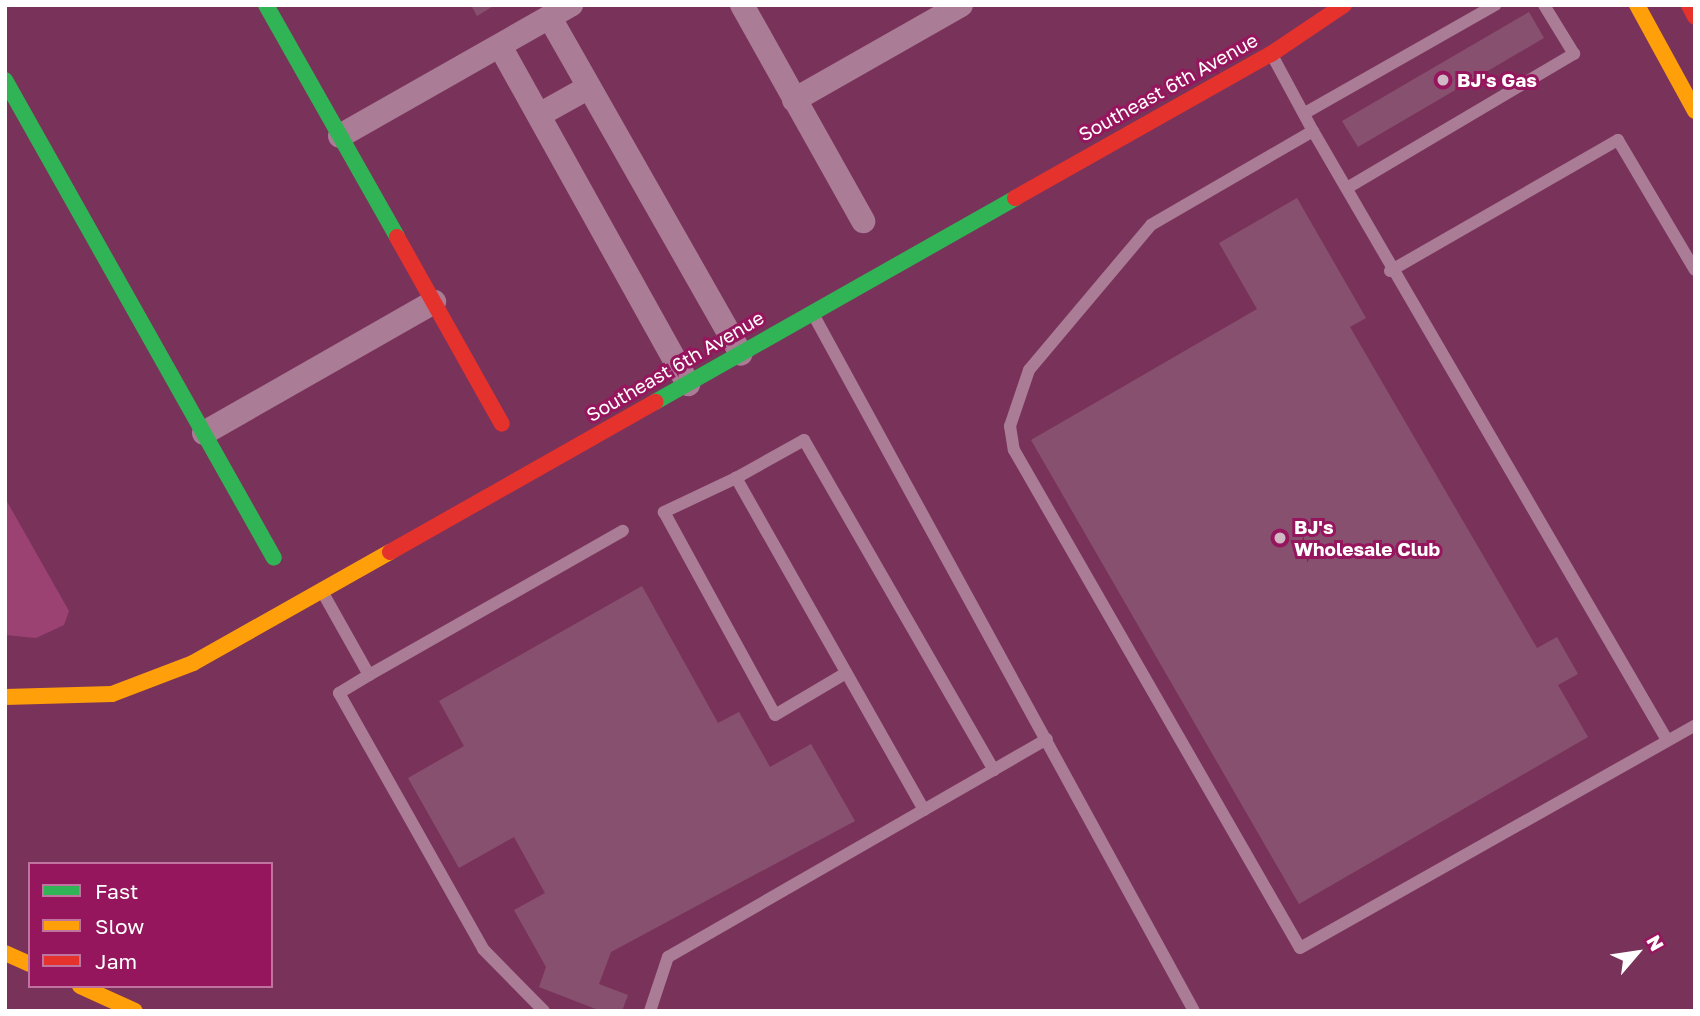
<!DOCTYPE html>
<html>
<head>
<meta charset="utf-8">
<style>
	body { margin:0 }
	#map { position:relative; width:1700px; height:1016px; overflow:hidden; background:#79335a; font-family:"Golos Text",sans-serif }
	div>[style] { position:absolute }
	.water>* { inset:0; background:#9b4273 }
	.building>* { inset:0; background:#88506f }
	.lane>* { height:12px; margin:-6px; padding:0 6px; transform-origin:6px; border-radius:6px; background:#ab7c96 }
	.street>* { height:24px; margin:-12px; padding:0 12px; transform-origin:12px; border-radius:12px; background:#ab7c96 }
	.fast>* { height:16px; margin:-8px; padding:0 8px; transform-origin:8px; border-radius:8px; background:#30b455 }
	.slow>* { height:16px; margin:-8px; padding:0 8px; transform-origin:8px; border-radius:8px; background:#ff9f0a }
	.jam>* { height:16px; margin:-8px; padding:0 8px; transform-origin:8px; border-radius:8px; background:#e5322d }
	.dots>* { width:19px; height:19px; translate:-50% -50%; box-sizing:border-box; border:4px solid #96165e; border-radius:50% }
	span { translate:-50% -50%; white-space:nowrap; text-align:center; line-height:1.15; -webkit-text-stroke:6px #96165e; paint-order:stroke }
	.poi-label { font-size:19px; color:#fff; font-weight:700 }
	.left { translate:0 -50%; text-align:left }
	.street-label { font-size:19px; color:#fff }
	.frame { position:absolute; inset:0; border:7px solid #fff; pointer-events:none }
	.legend { position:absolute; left:28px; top:862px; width:245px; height:126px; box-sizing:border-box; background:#96165e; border:2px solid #c0739e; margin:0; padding:9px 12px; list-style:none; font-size:21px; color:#fff }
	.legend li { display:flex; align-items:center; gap:14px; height:35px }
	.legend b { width:35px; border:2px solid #c0739e }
	.north { position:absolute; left:1602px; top:918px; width:70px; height:70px; -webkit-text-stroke:5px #96165e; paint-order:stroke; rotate:61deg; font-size:19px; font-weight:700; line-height:28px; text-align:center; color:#fff }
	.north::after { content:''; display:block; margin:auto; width:24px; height:32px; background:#fff; clip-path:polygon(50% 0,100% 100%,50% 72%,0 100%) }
</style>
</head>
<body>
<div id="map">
	<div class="water">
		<i style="clip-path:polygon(5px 498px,69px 611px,64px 625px,36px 638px,5px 635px)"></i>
	</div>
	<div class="building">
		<i style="clip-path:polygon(471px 5px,495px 5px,477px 16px)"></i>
		<i style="clip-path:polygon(1529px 12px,1544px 38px,1358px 147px,1342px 121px)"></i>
		<i style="clip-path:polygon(1297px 198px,1366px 318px,1350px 327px,1537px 648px,1557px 637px,1578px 674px,1558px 685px,1588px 737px,1299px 904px,1031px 440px,1257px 309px,1219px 243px)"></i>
		<i style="clip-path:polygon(642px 586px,718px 723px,739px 712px,770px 767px,811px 744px,855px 821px,611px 952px,599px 984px,628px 995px,622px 1011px,601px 1011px,539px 987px,546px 967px,514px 910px,545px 893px,514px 837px,459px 868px,408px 778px,464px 746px,439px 701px)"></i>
	</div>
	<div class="lane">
		<i style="left:1272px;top:55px;width:86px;rotate:61.7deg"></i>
		<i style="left:1313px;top:131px;width:187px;rotate:149.9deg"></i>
		<i style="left:1151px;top:225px;width:189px;rotate:130.1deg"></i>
		<i style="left:1029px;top:370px;width:59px;rotate:108.7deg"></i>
		<i style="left:1010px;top:426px;width:24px;rotate:81deg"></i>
		<i style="left:1014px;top:450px;width:574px;rotate:60.13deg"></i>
		<i style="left:1300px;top:948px;width:454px;rotate:-29.4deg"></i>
		<i style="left:1305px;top:113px;width:219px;rotate:-29.6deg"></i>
		<i style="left:1313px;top:131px;width:704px;rotate:59.83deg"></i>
		<i style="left:1347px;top:188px;width:264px;rotate:-30.6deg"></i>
		<i style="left:1574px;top:54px;width:57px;rotate:-121.5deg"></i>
		<i style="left:1390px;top:271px;width:263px;rotate:-29.9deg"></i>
		<i style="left:1618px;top:140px;width:151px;rotate:59.4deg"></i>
		<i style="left:813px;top:314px;width:794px;rotate:61.34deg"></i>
		<i style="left:736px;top:478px;width:80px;rotate:154.7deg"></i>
		<i style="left:664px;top:512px;width:231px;rotate:61.3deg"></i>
		<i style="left:775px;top:715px;width:82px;rotate:-30.6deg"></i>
		<i style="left:323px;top:593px;width:94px;rotate:60.7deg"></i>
		<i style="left:369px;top:675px;width:292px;rotate:-29.6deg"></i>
		<i style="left:369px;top:675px;width:35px;rotate:149deg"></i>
		<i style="left:339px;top:693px;width:294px;rotate:60.6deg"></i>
		<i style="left:483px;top:949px;width:87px;rotate:45.5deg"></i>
		<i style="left:924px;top:810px;width:382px;rotate:-119.5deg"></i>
		<i style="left:736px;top:478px;width:78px;rotate:-29.2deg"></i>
		<i style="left:804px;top:440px;width:381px;rotate:60.1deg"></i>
		<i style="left:650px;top:1011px;width:57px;rotate:-71.6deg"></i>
		<i style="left:668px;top:957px;width:437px;rotate:-29.9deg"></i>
	</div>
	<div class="street">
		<i style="left:742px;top:5px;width:248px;rotate:60.7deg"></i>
		<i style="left:550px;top:18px;width:386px;rotate:60.4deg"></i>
		<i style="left:500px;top:46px;width:387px;rotate:60.9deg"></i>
		<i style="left:794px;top:100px;width:192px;rotate:-29.6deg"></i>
		<i style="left:539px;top:115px;width:57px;rotate:-29.2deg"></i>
		<i style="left:340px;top:136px;width:266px;rotate:-29.6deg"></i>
		<i style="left:204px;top:433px;width:265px;rotate:-29.7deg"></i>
	</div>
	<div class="fast">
		<i style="left:266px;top:5px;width:266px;rotate:60.5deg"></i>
		<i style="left:5px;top:80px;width:548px;rotate:60.63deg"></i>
		<i style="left:655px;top:402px;width:414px;rotate:-29.5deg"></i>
	</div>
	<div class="slow">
		<i style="left:1637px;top:5px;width:121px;rotate:61.3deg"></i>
		<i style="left:5px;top:697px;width:107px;rotate:-1.6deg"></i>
		<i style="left:112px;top:694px;width:87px;rotate:-20.9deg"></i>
		<i style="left:193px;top:663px;width:226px;rotate:-29.4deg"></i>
		<i style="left:5px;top:953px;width:27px;rotate:24deg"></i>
		<i style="left:80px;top:986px;width:60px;rotate:24.4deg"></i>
	</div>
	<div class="jam">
		<i style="left:1689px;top:5px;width:13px;rotate:63deg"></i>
		<i style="left:1015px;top:198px;width:294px;rotate:-29.4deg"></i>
		<i style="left:1271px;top:54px;width:88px;rotate:-33.9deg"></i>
		<i style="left:397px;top:237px;width:214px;rotate:60.7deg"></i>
		<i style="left:390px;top:552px;width:305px;rotate:-29.5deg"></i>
	</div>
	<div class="dots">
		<i style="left:1443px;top:80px;background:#d0b8c5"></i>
		<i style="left:1280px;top:538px;background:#d0b8c5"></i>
	</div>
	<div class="poi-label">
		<span class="left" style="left:1457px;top:80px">BJ's Gas</span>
		<span class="left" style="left:1294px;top:538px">BJ's<br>Wholesale Club</span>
	</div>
	<div class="street-label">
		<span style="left:1168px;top:87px;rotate:-29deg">Southeast 6th Avenue</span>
		<span style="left:675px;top:366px;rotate:-30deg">Southeast 6th Avenue</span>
	</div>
	<div class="frame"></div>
	<ul class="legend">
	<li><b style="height:9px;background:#30b455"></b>Fast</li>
	<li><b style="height:9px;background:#ff9f0a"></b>Slow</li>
	<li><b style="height:9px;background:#e5322d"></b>Jam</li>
	</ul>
	<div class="north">N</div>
</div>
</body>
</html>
